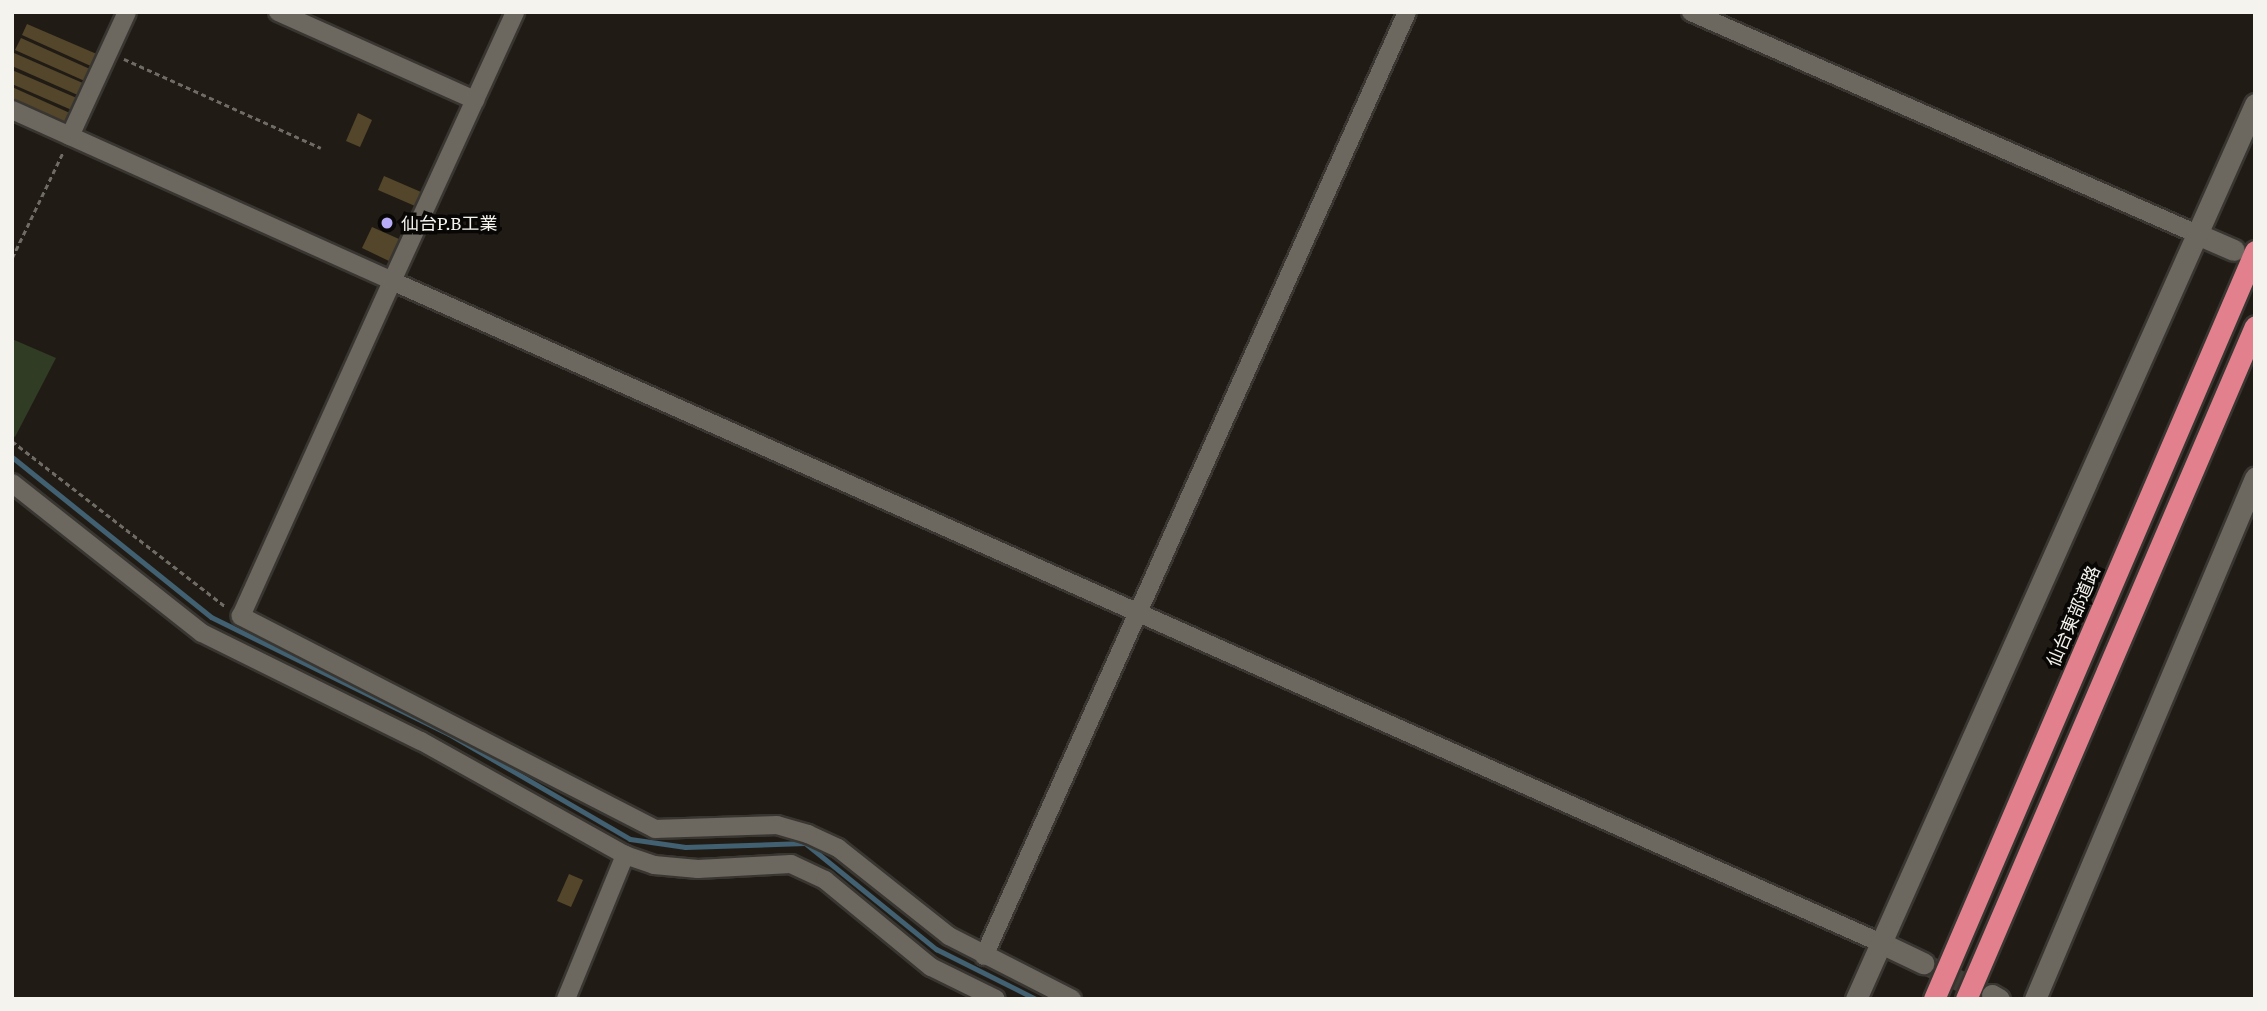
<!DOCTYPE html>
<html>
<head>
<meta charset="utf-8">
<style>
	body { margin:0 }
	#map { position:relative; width:2267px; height:1011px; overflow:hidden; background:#201c15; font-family:"PT Serif","Noto Sans JP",serif }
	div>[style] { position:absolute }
	.green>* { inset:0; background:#303c23 }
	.stream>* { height:5px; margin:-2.5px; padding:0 2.5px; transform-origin:2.5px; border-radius:2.5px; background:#416071 }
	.building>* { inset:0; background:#54462a }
	.secondary-tunnel>* { height:21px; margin-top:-10.5px; transform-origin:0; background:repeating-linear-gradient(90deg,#403c36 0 21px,transparent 0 31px) }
	.path>* { height:2.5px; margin-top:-1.25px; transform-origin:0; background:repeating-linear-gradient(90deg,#6f6b65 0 5px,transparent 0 8.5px) }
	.roads { filter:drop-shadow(2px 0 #393632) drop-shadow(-2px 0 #393632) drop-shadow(0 2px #393632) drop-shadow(0 -2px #393632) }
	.street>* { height:18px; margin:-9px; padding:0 9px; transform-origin:9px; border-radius:9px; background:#6c685f }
	.secondary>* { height:21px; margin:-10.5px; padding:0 10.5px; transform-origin:10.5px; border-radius:10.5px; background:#6c685f }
	.highway>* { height:21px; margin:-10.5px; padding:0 10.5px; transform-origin:10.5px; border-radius:10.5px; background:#e2818d }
	.dots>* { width:19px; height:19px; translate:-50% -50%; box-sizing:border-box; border:4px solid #080705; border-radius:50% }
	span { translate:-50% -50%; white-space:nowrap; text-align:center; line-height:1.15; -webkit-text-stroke:7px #080705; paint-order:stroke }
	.poi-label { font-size:18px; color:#f5f3ee }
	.left { translate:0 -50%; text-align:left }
	.street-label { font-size:18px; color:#f5f3ee }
	.frame { position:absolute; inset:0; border:14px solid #f5f3ee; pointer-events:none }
</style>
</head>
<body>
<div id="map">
	<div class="green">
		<i style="clip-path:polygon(12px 339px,56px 358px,15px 437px,12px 435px)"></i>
	</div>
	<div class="stream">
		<i style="left:12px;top:457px;width:255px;rotate:38.8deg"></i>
		<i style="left:211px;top:617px;width:265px;rotate:26.2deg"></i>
		<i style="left:449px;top:734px;width:209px;rotate:30.1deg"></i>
		<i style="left:630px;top:839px;width:56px;rotate:8.3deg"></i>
		<i style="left:685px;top:847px;width:120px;rotate:-1.9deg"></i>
		<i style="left:805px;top:843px;width:169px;rotate:39deg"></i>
		<i style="left:936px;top:949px;width:112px;rotate:26.6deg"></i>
	</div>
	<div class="building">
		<i style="clip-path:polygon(27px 24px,99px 55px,93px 67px,22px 35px)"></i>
		<i style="clip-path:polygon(21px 38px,92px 70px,87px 82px,15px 50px)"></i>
		<i style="clip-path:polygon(14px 53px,85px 84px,80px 96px,12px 66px)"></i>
		<i style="clip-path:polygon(12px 70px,79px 99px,74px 111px,12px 84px)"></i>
		<i style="clip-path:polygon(12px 87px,72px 114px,67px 126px,12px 102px)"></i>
		<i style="clip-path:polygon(358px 113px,372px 120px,360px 147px,346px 141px)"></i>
		<i style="clip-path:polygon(384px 176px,421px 192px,415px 206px,378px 190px)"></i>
		<i style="clip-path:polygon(372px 227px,399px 239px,389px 261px,362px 248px)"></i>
		<i style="clip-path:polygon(569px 874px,583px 880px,571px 907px,557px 901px)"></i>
	</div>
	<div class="secondary-tunnel">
		<i style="left:1923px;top:963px;width:72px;rotate:25.5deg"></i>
	</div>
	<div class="path">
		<i style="left:124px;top:59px;width:216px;rotate:24.3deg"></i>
		<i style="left:12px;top:258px;width:118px;rotate:-64.3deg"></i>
		<i style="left:12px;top:441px;width:271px;rotate:37.8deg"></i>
	</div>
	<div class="roads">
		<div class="street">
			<i style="left:278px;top:12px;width:216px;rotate:24.1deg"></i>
			<i style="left:1691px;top:12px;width:553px;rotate:23.69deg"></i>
			<i style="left:12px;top:110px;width:417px;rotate:24.2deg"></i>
			<i style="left:392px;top:281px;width:296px;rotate:-65.4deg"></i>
			<i style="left:70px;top:136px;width:136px;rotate:-65.3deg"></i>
			<i style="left:12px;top:483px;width:242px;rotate:38.3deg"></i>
			<i style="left:202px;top:633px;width:244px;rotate:26.3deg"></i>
			<i style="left:421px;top:741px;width:234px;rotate:29.2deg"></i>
			<i style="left:625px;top:855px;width:31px;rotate:19deg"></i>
			<i style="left:654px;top:865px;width:44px;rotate:5.2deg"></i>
			<i style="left:698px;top:869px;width:93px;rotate:-3.1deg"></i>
			<i style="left:791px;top:864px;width:38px;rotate:25deg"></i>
			<i style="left:825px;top:880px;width:137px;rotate:39.4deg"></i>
			<i style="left:931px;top:967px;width:72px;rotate:26.2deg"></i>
			<i style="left:984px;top:956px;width:1034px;rotate:-65.86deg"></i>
			<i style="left:566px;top:999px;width:156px;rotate:-67.7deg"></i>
			<i style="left:1072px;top:999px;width:138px;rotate:-152.9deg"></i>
			<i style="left:949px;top:936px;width:142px;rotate:-141.6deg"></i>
			<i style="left:838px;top:848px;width:33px;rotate:-155deg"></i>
			<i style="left:808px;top:834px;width:32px;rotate:-164deg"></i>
			<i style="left:777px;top:825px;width:122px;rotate:178.1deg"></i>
			<i style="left:655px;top:829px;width:466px;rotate:-152.8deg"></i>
			<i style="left:241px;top:616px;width:367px;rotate:-65.7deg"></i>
			<i style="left:392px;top:281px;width:1630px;rotate:23.97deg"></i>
		</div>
		<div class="secondary">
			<i style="left:2197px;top:234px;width:40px;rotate:23.4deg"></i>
			<i style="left:1881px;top:943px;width:47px;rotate:25.5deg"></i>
			<i style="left:1992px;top:995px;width:8px;rotate:30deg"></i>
			<i style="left:1856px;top:999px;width:980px;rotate:-65.97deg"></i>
			<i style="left:2035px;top:999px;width:566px;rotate:-67.11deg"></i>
		</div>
		<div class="highway">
			<i style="left:1934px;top:999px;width:814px;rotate:-66.77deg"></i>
			<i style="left:1966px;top:999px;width:732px;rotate:-66.76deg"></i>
		</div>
	</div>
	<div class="dots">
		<i style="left:387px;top:223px;background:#b8abf7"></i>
	</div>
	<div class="poi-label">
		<span class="left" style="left:401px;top:223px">仙台P.B工業</span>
	</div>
	<div class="street-label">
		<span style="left:2073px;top:616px;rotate:-67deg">仙台東部道路</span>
	</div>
	<div class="frame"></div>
</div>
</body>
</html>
